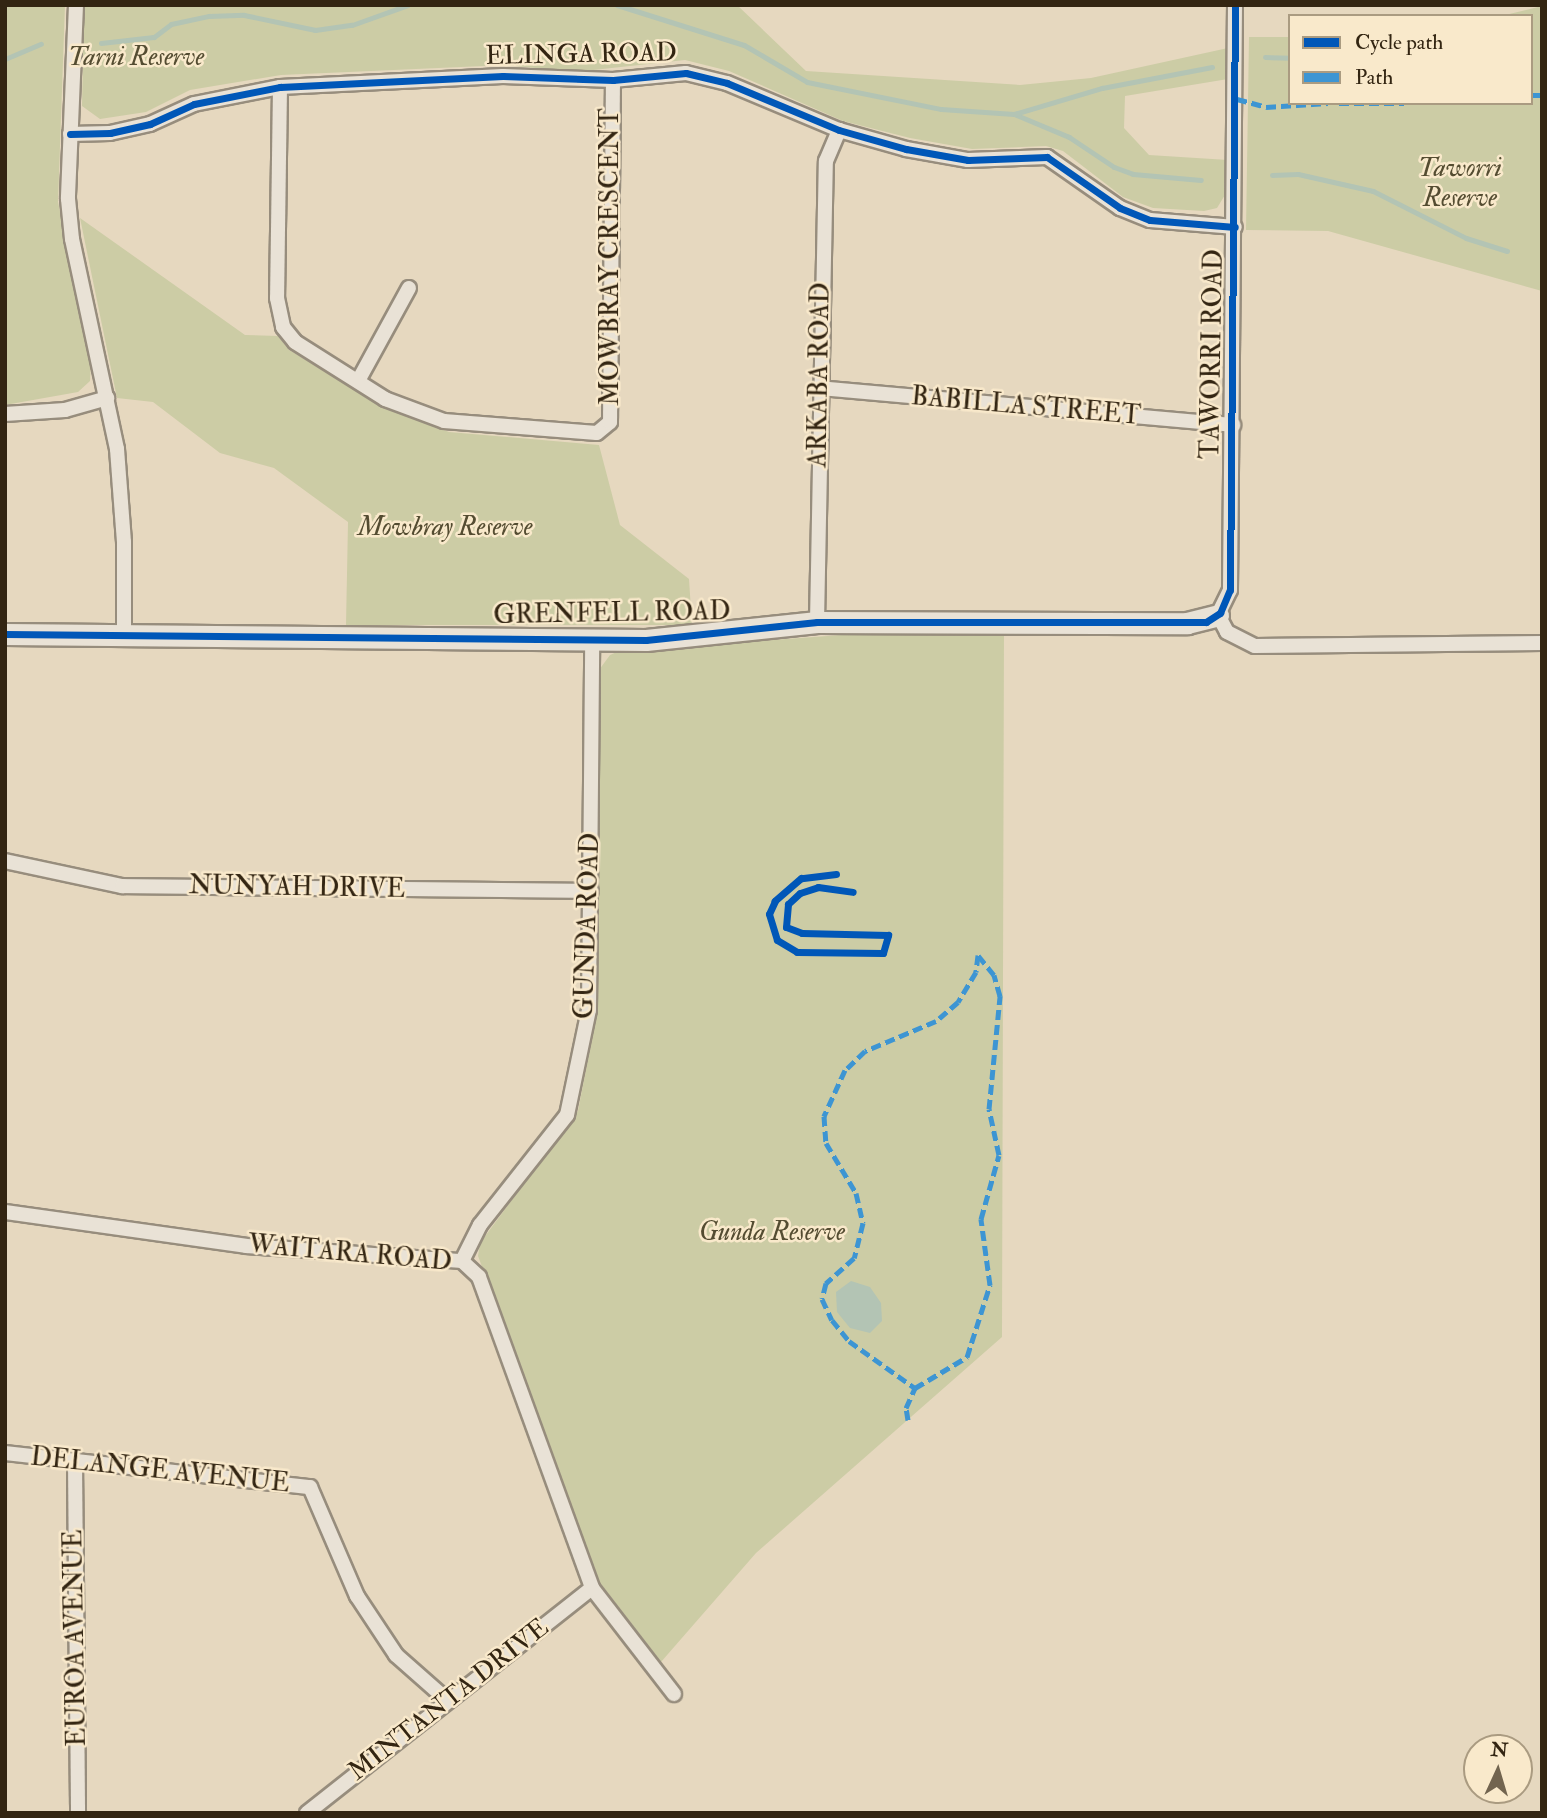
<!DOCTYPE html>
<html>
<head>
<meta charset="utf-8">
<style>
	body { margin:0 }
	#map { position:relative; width:1547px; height:1818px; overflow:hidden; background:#e6d8bf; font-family:"IM FELL Double Pica",serif }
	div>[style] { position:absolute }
	.green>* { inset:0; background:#cccca5 }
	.water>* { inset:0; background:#b3c4b4 }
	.stream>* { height:5px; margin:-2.5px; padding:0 2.5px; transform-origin:2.5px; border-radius:2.5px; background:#b3c4b4 }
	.roads { filter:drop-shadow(2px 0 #978d7d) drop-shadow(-2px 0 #978d7d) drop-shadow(0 2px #978d7d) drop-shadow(0 -2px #978d7d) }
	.street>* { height:14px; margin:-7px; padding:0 7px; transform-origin:7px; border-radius:7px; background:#e9e2d6 }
	.secondary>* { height:21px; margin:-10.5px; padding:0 10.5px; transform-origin:10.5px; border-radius:10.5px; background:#e9e2d6 }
	.quiet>* { height:5px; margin-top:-2.5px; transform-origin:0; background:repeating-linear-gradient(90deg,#3d95d3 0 10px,transparent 0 15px) }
	.cycleway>* { height:7px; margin:-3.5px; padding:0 3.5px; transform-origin:3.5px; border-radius:3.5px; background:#0057b8 }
	span { translate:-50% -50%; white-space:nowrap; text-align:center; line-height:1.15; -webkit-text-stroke:5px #f9e9cb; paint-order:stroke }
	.street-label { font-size:26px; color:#332512 }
	.park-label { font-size:26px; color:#544c31; font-style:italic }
	.frame { position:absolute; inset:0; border:7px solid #332512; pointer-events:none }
	.legend { position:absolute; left:1288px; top:14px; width:245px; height:91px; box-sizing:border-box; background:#f9e9cb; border:2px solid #aa9b81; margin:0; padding:9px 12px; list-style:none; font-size:21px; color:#332512 }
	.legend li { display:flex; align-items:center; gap:14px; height:35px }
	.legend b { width:35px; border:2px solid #aa9b81 }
	.north { position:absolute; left:1463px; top:1734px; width:70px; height:70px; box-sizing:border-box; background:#f9e9cb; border:2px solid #aa9b81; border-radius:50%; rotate:4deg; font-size:19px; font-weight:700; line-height:28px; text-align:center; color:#332512 }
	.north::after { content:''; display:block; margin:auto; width:24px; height:32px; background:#72644f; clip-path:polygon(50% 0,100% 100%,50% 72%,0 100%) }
</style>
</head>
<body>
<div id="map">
	<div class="green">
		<i style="clip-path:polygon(5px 5px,65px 5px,58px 202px,91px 360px,90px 381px,78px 392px,5px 405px)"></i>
		<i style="clip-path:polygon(84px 5px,737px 5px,806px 71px,1020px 85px,1091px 78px,1228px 48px,1228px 79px,1125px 96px,1124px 128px,1149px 155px,1228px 160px,1228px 190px,1217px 208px,1204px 211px,1153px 208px,1123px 197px,1063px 151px,1046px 146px,972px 149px,910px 138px,843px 121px,729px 71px,685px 60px,575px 72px,506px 65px,281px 75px,190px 90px,146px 112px,100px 119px,82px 106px)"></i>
		<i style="clip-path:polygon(1542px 6px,1542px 291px,1328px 231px,1246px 230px,1249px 37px,1290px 37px,1290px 103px,1531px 103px,1531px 16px,1501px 16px)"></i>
		<i style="clip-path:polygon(80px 218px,245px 335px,278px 336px,289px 350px,390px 410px,449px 432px,599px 445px,620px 525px,689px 579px,692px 625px,346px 625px,348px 522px,274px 468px,220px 453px,153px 402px,117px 398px)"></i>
		<i style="clip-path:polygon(910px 630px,1004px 630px,1002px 1337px,756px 1553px,661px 1662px,600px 1583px,478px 1256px,480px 1243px,578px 1111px,598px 1008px,599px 670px,610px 655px,619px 651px)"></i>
	</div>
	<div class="water">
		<i style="clip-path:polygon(851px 1281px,870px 1287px,881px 1303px,882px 1321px,870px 1333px,850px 1328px,837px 1312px,836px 1292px)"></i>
	</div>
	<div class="stream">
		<i style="left:617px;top:5px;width:133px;rotate:17.5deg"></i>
		<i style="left:744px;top:45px;width:73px;rotate:30.4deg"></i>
		<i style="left:807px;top:82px;width:137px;rotate:11.4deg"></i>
		<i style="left:941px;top:109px;width:73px;rotate:3.9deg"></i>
		<i style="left:1014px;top:114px;width:60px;rotate:22.7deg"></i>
		<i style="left:1069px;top:137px;width:54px;rotate:33.7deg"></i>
		<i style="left:1114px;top:167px;width:20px;rotate:20deg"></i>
		<i style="left:1133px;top:174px;width:68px;rotate:5deg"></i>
		<i style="left:101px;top:43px;width:53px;rotate:-6.5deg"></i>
		<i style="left:154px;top:37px;width:21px;rotate:-37deg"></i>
		<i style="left:171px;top:24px;width:39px;rotate:-12deg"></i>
		<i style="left:209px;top:16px;width:35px;rotate:-2deg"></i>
		<i style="left:244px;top:15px;width:73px;rotate:11.9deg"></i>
		<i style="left:315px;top:30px;width:37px;rotate:-8deg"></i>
		<i style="left:352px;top:25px;width:59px;rotate:-19.7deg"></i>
		<i style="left:1265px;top:57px;width:25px;rotate:2deg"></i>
		<i style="left:5px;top:59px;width:39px;rotate:-23deg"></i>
		<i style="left:1014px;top:114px;width:92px;rotate:-16.5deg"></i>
		<i style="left:1102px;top:88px;width:112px;rotate:-10.8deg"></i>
		<i style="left:1272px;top:175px;width:26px;rotate:-2deg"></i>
		<i style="left:1298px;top:174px;width:77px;rotate:12.8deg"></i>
		<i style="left:1373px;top:191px;width:104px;rotate:26.8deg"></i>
		<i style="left:1466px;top:238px;width:43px;rotate:17.6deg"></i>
	</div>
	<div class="roads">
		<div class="street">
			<i style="left:76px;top:5px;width:194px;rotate:92.4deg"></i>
			<i style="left:68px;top:199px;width:40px;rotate:84.3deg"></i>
			<i style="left:72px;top:239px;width:215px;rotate:77.9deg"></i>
			<i style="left:117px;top:449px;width:93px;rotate:85.7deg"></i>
			<i style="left:124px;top:542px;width:93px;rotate:90deg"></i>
			<i style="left:1235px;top:5px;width:585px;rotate:90.49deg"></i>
			<i style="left:1230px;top:590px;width:28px;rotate:116deg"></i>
			<i style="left:1218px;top:615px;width:19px;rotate:62deg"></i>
			<i style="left:1227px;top:632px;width:31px;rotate:27deg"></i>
			<i style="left:1255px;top:646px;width:287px;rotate:-0.6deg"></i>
			<i style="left:280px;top:87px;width:211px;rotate:90.8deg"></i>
			<i style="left:277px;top:298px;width:30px;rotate:78deg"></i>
			<i style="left:283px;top:327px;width:19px;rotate:51deg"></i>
			<i style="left:295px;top:342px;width:107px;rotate:32.3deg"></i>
			<i style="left:385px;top:399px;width:63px;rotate:20.4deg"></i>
			<i style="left:444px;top:421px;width:153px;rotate:4.5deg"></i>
			<i style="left:597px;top:433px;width:17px;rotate:-40deg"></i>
			<i style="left:610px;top:422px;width:342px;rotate:-89.5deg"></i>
			<i style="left:70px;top:134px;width:40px;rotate:-1.4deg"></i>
			<i style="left:110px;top:133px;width:41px;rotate:-12.7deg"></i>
			<i style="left:150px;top:124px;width:48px;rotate:-24.4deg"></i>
			<i style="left:194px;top:104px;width:88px;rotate:-11.2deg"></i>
			<i style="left:280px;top:87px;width:223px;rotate:-2.8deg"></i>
			<i style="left:503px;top:76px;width:110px;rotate:2.1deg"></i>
			<i style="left:613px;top:80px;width:73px;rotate:-5.5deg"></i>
			<i style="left:686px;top:73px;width:42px;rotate:13.7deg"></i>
			<i style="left:727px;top:83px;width:121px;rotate:22.8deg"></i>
			<i style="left:839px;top:130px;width:70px;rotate:15.8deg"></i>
			<i style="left:906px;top:149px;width:63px;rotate:10.1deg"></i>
			<i style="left:968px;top:160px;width:79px;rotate:-2.2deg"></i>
			<i style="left:1047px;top:157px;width:89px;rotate:34.9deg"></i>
			<i style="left:1120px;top:208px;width:32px;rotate:22deg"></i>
			<i style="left:1150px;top:220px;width:85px;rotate:4.7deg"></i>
			<i style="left:358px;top:381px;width:106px;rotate:-61.3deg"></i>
			<i style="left:819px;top:388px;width:416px;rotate:5.1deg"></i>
			<i style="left:5px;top:414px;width:60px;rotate:-3.8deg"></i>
			<i style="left:65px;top:410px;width:44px;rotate:-15.9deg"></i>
			<i style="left:817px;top:622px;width:461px;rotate:-88.9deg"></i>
			<i style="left:826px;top:161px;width:34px;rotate:-67deg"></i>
			<i style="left:5px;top:861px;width:120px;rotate:12.1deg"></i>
			<i style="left:122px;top:886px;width:469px;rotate:0.6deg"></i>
			<i style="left:5px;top:1212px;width:243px;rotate:8deg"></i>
			<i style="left:246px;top:1246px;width:217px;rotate:4deg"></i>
			<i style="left:462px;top:1261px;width:23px;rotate:43deg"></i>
			<i style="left:479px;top:1277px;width:331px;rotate:70deg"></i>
			<i style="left:592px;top:1588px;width:134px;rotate:52.3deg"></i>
			<i style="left:462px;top:1261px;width:40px;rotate:-63.4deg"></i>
			<i style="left:480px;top:1225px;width:140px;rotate:-51.7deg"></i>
			<i style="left:567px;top:1115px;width:107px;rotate:-78.2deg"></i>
			<i style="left:589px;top:1010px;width:371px;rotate:-89.5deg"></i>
			<i style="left:5px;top:1453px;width:307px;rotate:6.4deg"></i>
			<i style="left:310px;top:1487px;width:119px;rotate:66.7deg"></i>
			<i style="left:357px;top:1596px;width:71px;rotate:56.5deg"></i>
			<i style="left:396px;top:1655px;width:68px;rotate:41.4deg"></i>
			<i style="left:75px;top:1462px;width:351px;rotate:89.5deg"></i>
			<i style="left:307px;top:1813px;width:363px;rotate:-38.3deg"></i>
		</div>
		<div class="secondary">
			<i style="left:5px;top:634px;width:641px;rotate:0.54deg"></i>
			<i style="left:646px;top:640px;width:172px;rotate:-6deg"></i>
			<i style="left:817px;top:622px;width:370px;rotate:0.2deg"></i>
			<i style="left:1187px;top:623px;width:32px;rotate:-14deg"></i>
		</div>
	</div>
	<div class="quiet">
		<i style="left:1531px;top:95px;width:11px"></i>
		<i style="left:1237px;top:99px;width:30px;rotate:15deg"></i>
		<i style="left:1266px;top:107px;width:62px;rotate:-3.7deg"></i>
		<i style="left:1339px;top:103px;width:65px"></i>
		<i style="left:908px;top:1420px;width:12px;rotate:-99deg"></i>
		<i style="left:906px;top:1408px;width:22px;rotate:-66deg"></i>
		<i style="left:915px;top:1388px;width:61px;rotate:-30.8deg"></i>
		<i style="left:967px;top:1357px;width:76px;rotate:-72.3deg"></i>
		<i style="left:990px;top:1285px;width:67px;rotate:-97.8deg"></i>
		<i style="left:981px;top:1219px;width:66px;rotate:-74.3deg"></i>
		<i style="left:999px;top:1155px;width:47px;rotate:-102.3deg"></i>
		<i style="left:989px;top:1109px;width:114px;rotate:-84.4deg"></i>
		<i style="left:1000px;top:996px;width:22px;rotate:-106deg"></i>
		<i style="left:994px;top:975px;width:26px;rotate:-129deg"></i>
		<i style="left:978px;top:955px;width:17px;rotate:97deg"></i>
		<i style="left:976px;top:972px;width:35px;rotate:121deg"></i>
		<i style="left:958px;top:1002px;width:29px;rotate:139deg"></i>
		<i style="left:936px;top:1021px;width:77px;rotate:157.1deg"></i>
		<i style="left:865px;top:1051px;width:28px;rotate:136deg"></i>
		<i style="left:845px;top:1070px;width:51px;rotate:114.5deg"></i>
		<i style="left:824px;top:1116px;width:27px;rotate:86deg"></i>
		<i style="left:826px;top:1143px;width:58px;rotate:59deg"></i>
		<i style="left:856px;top:1193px;width:31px;rotate:77deg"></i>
		<i style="left:863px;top:1223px;width:36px;rotate:104deg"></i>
		<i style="left:854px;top:1258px;width:38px;rotate:138deg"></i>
		<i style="left:826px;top:1283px;width:16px;rotate:104deg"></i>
		<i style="left:822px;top:1299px;width:23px;rotate:65deg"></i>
		<i style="left:832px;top:1320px;width:27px;rotate:51deg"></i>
		<i style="left:849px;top:1341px;width:81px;rotate:35.5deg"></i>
	</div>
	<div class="cycleway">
		<i style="left:70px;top:134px;width:40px;rotate:-1.4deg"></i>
		<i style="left:110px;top:133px;width:41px;rotate:-12.7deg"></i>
		<i style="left:150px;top:124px;width:48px;rotate:-24.4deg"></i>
		<i style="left:194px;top:104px;width:88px;rotate:-11.2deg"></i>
		<i style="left:280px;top:87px;width:223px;rotate:-2.8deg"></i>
		<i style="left:503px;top:76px;width:110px;rotate:2.1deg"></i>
		<i style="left:613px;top:80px;width:73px;rotate:-5.5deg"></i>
		<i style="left:686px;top:73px;width:42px;rotate:13.7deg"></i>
		<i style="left:727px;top:83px;width:121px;rotate:22.8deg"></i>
		<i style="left:839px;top:130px;width:70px;rotate:15.8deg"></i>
		<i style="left:906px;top:149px;width:63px;rotate:10.1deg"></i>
		<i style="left:968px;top:160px;width:79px;rotate:-2.2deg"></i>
		<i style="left:1047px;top:157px;width:89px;rotate:34.9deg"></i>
		<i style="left:1120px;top:208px;width:32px;rotate:22deg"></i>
		<i style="left:1150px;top:220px;width:85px;rotate:4.7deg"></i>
		<i style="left:5px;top:634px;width:641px;rotate:0.54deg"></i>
		<i style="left:646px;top:640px;width:172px;rotate:-6deg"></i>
		<i style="left:817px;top:622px;width:389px"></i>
		<i style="left:1206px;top:622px;width:17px;rotate:-33deg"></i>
		<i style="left:1220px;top:613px;width:25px;rotate:-67deg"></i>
		<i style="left:1230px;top:590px;width:585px;rotate:-89.51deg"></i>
		<i style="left:836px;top:874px;width:35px;rotate:173deg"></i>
		<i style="left:801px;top:878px;width:35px;rotate:139deg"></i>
		<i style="left:775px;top:901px;width:14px;rotate:115deg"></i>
		<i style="left:769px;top:914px;width:27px;rotate:73deg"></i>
		<i style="left:777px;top:940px;width:23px;rotate:31deg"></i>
		<i style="left:797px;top:952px;width:86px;rotate:0.7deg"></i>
		<i style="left:883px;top:953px;width:19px;rotate:-74deg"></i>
		<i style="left:888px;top:935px;width:86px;rotate:-178.7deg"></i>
		<i style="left:802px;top:933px;width:17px;rotate:-159deg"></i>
		<i style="left:786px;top:927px;width:23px;rotate:-85deg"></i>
		<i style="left:788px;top:904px;width:16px;rotate:-43deg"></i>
		<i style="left:800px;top:893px;width:19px;rotate:-18deg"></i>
		<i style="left:818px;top:887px;width:35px;rotate:8deg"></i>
	</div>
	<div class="street-label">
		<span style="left:581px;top:55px;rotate:-1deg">ELINGA ROAD</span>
		<span style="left:611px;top:257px;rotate:-90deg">MOWBRAY CRESCENT</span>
		<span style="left:1213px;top:354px;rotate:-89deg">TAWORRI ROAD</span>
		<span style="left:820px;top:375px;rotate:-89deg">ARKABA ROAD</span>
		<span style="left:1026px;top:407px;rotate:5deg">BABILLA STREET</span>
		<span style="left:612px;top:614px;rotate:-1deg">GRENFELL ROAD</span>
		<span style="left:297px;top:888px;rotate:1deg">NUNYAH DRIVE</span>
		<span style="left:588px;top:926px;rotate:-88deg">GUNDA ROAD</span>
		<span style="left:350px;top:1254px;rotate:5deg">WAITARA ROAD</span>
		<span style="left:160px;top:1471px;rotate:6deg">DELANGE AVENUE</span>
		<span style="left:76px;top:1638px;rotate:-91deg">EUROA AVENUE</span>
		<span style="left:449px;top:1700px;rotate:-38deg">MINTANTA DRIVE</span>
	</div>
	<div class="park-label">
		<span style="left:136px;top:58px">Tarni Reserve</span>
		<span style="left:1460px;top:184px">Taworri<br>Reserve</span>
		<span style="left:445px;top:528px">Mowbray Reserve</span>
		<span style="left:772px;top:1233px">Gunda Reserve</span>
	</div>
	<div class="frame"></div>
	<ul class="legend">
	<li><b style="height:9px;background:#0057b8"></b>Cycle path</li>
	<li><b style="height:9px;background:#3d95d3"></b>Path</li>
	</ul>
	<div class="north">N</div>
</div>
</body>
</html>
